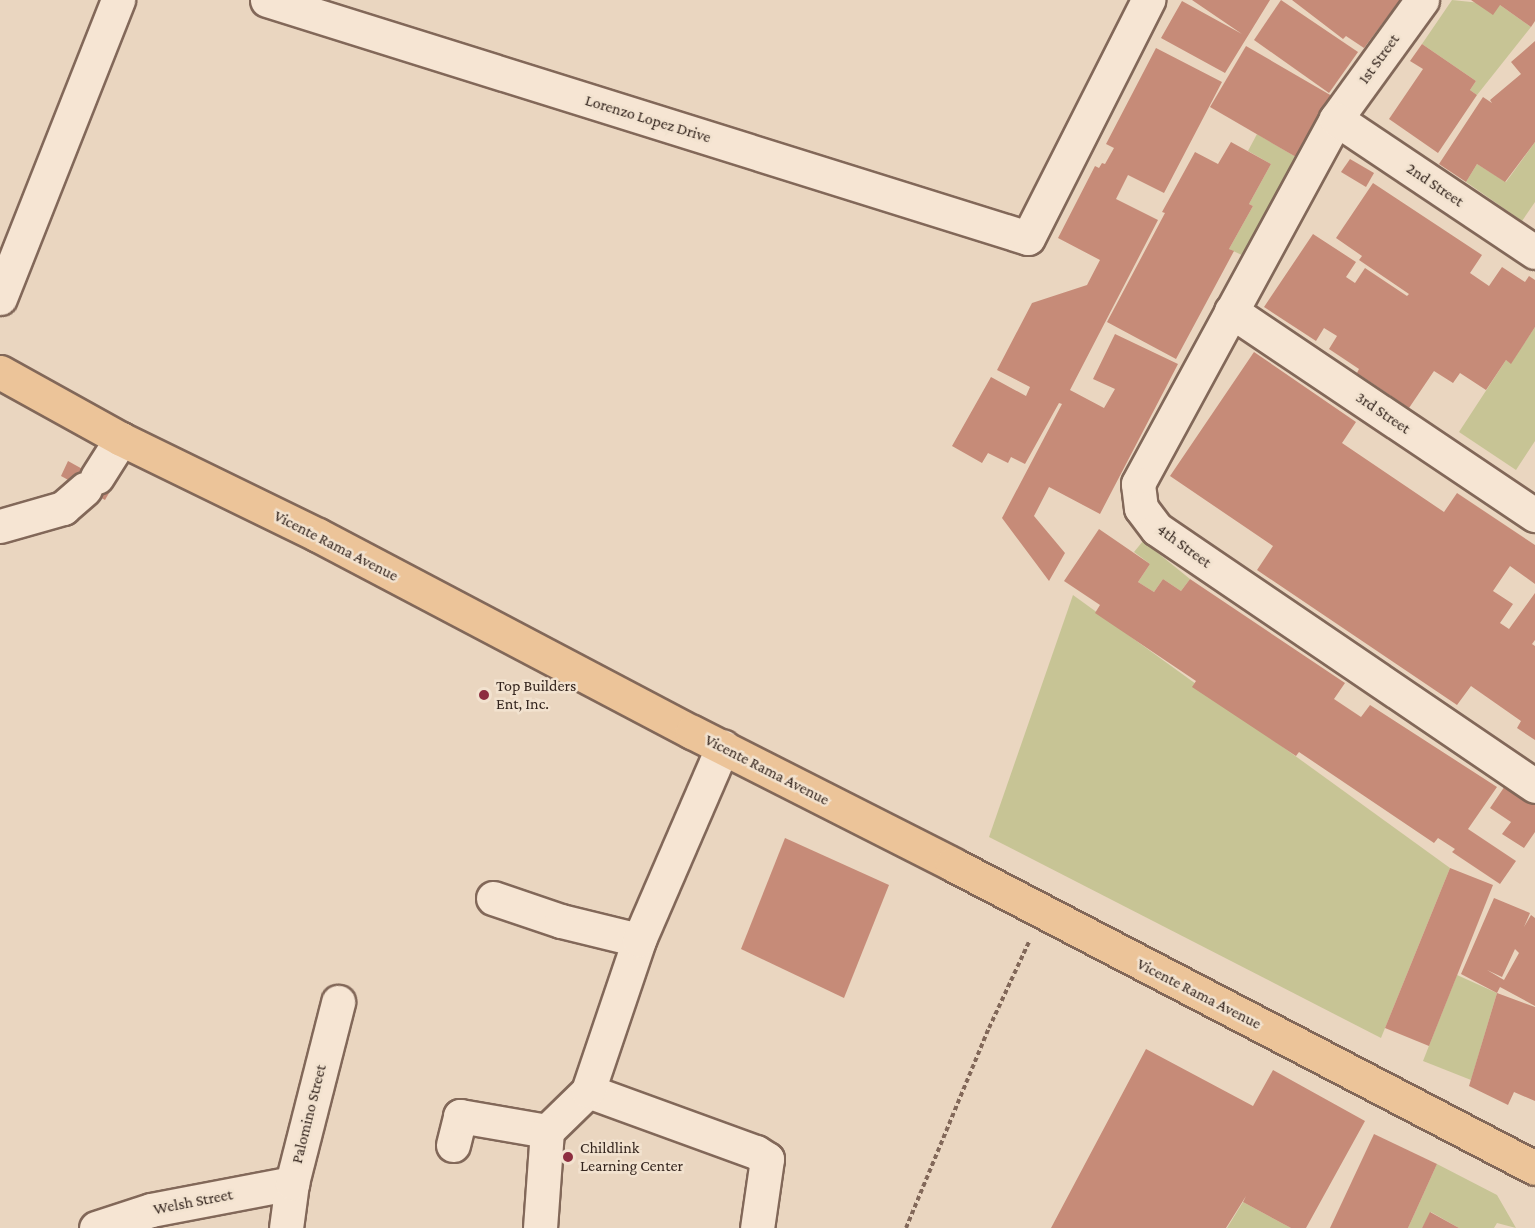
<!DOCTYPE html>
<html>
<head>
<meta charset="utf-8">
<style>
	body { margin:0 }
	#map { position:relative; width:1535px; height:1228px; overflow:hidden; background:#ead6c0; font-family:"Crimson Pro",serif }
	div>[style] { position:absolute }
	.green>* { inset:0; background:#c7c495 }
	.building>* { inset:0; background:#c68b78 }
	.path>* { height:4px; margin-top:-2px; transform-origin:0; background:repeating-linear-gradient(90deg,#826859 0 4.5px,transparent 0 7.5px) }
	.roads { filter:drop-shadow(2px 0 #826859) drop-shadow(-2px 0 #826859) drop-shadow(0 2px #826859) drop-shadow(0 -2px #826859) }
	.minor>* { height:33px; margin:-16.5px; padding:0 16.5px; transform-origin:16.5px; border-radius:16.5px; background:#f6e5d3 }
	.major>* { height:33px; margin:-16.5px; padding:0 16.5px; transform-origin:16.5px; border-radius:16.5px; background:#ecc499 }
	.dots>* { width:16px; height:16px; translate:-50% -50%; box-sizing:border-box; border:3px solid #f2e2cf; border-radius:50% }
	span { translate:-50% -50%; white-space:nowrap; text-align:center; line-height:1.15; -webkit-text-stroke:5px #f2e2cf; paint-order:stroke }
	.street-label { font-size:16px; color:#33241d }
	.poi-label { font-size:16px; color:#33241d }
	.left { translate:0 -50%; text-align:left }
</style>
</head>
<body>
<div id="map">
	<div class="green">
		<i style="clip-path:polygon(1452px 0,1500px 5px,1531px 27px,1477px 95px,1470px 90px,1476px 81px,1422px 44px)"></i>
		<i style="clip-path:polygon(1257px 134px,1296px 157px,1246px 257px,1229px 249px,1253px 206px,1249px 204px,1271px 164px,1248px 151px)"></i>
		<i style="clip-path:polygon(1535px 142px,1535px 202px,1522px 221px,1466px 182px,1477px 164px,1506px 182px)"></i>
		<i style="clip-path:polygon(1535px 327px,1535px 441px,1516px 470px,1459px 432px,1506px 360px,1511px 363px)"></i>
		<i style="clip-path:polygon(1143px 541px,1190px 579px,1181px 591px,1163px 579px,1154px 592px,1138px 582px,1150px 564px,1134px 552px)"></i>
		<i style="clip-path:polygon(1073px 595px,1450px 868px,1381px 1038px,989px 837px)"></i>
		<i style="clip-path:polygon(1457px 975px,1497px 993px,1471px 1080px,1423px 1061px)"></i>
		<i style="clip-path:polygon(1437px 1164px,1497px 1195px,1516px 1228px,1497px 1223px,1494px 1228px,1459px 1228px,1431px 1212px,1422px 1228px,1408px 1228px)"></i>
		<i style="clip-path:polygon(1243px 1202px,1291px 1228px,1227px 1228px)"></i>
	</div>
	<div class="building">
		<i style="clip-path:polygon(1192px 0,1270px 0,1225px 73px,1161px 38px,1182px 1px,1242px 34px)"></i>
		<i style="clip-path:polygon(1281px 0,1358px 52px,1329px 93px,1254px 40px)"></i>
		<i style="clip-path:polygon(1292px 0,1400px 0,1364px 48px,1346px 36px,1343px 39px)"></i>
		<i style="clip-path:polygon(1471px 0,1535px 0,1535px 21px,1531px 27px,1500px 5px,1493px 15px)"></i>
		<i style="clip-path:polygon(1535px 41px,1535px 142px,1505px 182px,1477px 164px,1466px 182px,1439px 164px,1483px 97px,1492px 103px,1490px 100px,1521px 74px,1511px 62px)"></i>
		<i style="clip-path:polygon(1422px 44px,1476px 81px,1470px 90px,1477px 95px,1438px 153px,1389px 119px,1423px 69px,1410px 61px)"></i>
		<i style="clip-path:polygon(1246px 46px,1332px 96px,1296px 157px,1210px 107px)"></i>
		<i style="clip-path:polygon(1156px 48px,1222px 82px,1164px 193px,1128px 175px,1116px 199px,1158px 220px,1070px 390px,1104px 408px,1115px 389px,1093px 379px,1115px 334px,1178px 364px,1100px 514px,1049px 487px,1034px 516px,1065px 553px,1049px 581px,1002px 518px,1062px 404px,1059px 403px,1025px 464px,1011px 457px,1008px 463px,988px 453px,982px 463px,952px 446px,991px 377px,1026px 396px,1030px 387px,997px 370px,1032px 303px,1087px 285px,1100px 260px,1058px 238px,1095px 166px,1099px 168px,1102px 163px,1105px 164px,1114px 148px,1106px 144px)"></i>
		<i style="clip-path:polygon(1231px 142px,1271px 164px,1249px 204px,1253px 206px,1229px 249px,1234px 251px,1176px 359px,1107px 322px,1165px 213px,1162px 212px,1195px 152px,1218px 164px)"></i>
		<i style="clip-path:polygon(1350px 159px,1374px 173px,1366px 187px,1341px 172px)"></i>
		<i style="clip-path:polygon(1373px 183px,1482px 255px,1470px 273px,1489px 286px,1502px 267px,1525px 282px,1529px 276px,1535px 280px,1535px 327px,1511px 364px,1506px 360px,1486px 390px,1460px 373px,1453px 383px,1434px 371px,1409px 408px,1357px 373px,1359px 369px,1329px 349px,1337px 336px,1324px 328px,1316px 341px,1264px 307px,1313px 234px,1356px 262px,1346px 277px,1355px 283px,1365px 268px,1407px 296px,1409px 294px,1359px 260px,1362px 256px,1336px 238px)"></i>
		<i style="clip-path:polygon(1254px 352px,1356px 422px,1342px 443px,1444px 512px,1457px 493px,1535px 545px,1535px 584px,1510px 566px,1493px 591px,1513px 604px,1500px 623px,1509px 629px,1535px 593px,1535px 640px,1532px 644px,1535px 646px,1535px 740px,1517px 728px,1521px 721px,1471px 686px,1457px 705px,1257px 570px,1273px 546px,1170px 476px)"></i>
		<i style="clip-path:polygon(68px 461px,113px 486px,105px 500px,61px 476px)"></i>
		<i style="clip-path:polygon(1099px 529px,1150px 564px,1138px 582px,1154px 592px,1163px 579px,1181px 591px,1190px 579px,1345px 683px,1334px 699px,1361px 717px,1370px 705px,1497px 787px,1468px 829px,1516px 861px,1500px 884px,1452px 852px,1455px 849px,1438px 838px,1434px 843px,1299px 752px,1296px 756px,1192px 687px,1196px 681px,1095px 613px,1100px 605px,1064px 581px)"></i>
		<i style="clip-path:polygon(1507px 783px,1535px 802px,1535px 832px,1524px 848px,1502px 834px,1511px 822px,1490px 808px)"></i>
		<i style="clip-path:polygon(785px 838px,889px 885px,844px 998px,741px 949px)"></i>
		<i style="clip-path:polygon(1450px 868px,1493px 885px,1429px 1046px,1385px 1028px)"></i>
		<i style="clip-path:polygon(evenodd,1494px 898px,1530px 913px,1524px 927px,1531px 915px,1535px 918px,1535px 1006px,1500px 987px,1497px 993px,1461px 974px,1494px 898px,1515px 949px,1519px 953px,1504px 980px,1487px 970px,1502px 977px,1515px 949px)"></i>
		<i style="clip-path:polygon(1497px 993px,1535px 1007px,1535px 1101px,1514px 1092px,1508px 1105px,1469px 1086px)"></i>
		<i style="clip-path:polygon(1146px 1049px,1253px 1106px,1273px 1070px,1365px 1121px,1306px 1228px,1291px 1228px,1243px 1202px,1246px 1196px,1226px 1228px,1051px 1228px)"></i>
		<i style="clip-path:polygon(1374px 1134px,1437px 1164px,1408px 1228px,1330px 1228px)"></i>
		<i style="clip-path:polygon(1430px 1212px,1459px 1228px,1422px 1228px)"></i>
	</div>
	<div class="path">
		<i style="left:906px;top:1228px;width:217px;rotate:-67.5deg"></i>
		<i style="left:989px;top:1028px;width:95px;rotate:-65.1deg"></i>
	</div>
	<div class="roads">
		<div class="minor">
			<i style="left:267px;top:0;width:797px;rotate:17.37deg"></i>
			<i style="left:1028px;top:238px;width:267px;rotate:-63.2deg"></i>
			<i style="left:1422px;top:0;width:147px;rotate:125.9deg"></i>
			<i style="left:1336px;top:119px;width:415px;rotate:118.5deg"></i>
			<i style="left:1138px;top:484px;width:24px;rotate:83deg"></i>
			<i style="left:1141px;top:508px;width:26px;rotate:53deg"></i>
			<i style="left:1157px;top:529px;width:457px;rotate:34.2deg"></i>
			<i style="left:1336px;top:119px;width:239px;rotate:33.8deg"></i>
			<i style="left:0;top:298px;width:321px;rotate:-68.4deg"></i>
			<i style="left:1231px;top:311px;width:366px;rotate:33.9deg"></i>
			<i style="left:97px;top:477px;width:45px;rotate:-57.7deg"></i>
			<i style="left:0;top:526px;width:66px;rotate:-15.9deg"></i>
			<i style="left:63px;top:508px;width:29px;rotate:-41deg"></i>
			<i style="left:493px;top:898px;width:72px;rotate:18.7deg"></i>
			<i style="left:561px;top:921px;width:80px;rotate:13.7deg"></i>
			<i style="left:588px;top:1091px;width:179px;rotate:20deg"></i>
			<i style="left:756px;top:1152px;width:13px;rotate:32deg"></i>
			<i style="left:767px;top:1159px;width:70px;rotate:98.2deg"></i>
			<i style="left:453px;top:1145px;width:30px;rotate:-76deg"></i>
			<i style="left:460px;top:1116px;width:88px;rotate:9.8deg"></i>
			<i style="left:547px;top:1131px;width:57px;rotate:-44.3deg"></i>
			<i style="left:588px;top:1091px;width:159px;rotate:-71.3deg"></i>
			<i style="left:639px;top:940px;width:211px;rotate:-66.6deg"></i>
			<i style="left:96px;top:1228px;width:58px;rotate:-18.1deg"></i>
			<i style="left:151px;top:1210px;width:144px;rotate:-10.8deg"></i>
			<i style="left:286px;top:1228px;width:45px;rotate:-82.4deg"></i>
			<i style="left:292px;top:1183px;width:187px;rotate:-75.7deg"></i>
			<i style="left:540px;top:1228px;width:97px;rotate:-85.9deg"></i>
		</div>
		<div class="major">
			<i style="left:0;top:372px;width:138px;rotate:29deg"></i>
			<i style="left:121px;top:439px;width:219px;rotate:26deg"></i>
			<i style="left:318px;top:535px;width:423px;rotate:27.8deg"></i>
			<i style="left:692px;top:732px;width:292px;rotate:26.9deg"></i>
			<i style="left:952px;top:864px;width:657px;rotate:27.54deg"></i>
		</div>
	</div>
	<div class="dots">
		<i style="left:484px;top:695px;background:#8d2d3f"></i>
		<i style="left:568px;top:1157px;background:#8d2d3f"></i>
	</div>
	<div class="street-label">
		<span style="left:1379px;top:59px;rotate:-54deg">1st Street</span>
		<span style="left:648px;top:119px;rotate:17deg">Lorenzo Lopez Drive</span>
		<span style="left:1435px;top:185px;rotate:34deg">2nd Street</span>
		<span style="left:1383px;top:413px;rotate:34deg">3rd Street</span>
		<span style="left:336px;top:546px;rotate:27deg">Vicente Rama Avenue</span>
		<span style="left:1184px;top:546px;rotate:36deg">4th Street</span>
		<span style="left:767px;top:770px;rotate:27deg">Vicente Rama Avenue</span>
		<span style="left:1199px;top:994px;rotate:27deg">Vicente Rama Avenue</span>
		<span style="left:309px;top:1114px;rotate:-76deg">Palomino Street</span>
		<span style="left:193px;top:1202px;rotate:-11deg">Welsh Street</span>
	</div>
	<div class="poi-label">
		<span class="left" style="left:496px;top:695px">Top Builders<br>Ent, Inc.</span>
		<span class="left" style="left:580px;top:1157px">Childlink<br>Learning Center</span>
	</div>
</div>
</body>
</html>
